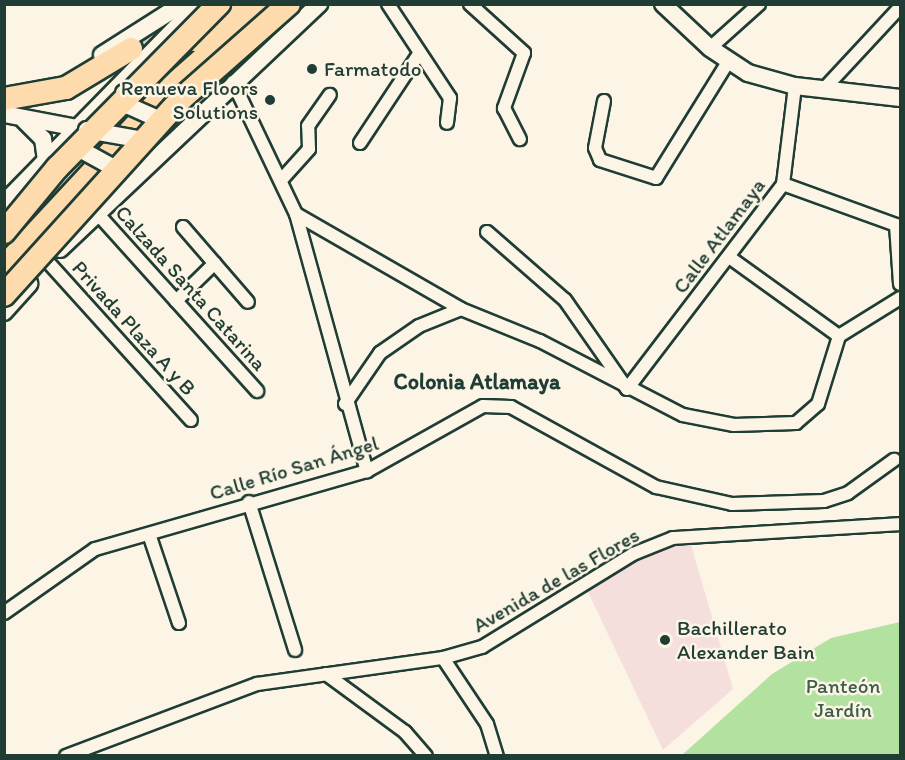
<!DOCTYPE html>
<html>
<head>
<meta charset="utf-8">
<style>
	body { margin:0 }
	#map { position:relative; width:905px; height:760px; overflow:hidden; background:#fcf5e5; font-family:Itim,sans-serif }
	div>[style] { position:absolute }
	.built>* { inset:0; background:#f4dfdc }
	.green>* { inset:0; background:#b2e1a0 }
	.highway-tunnel>* { height:22px; margin-top:-11px; transform-origin:0; background:repeating-linear-gradient(90deg,#d0d0c2 0 22px,transparent 0 33px) }
	.roads { filter:drop-shadow(2px 0 #1f3d34) drop-shadow(-2px 0 #1f3d34) drop-shadow(0 2px #1f3d34) drop-shadow(0 -2px #1f3d34) }
	.street>* { height:12px; margin:-6px; padding:0 6px; transform-origin:6px; border-radius:6px; background:#fcf5e5 }
	.secondary>* { height:16px; margin:-8px; padding:0 8px; transform-origin:8px; border-radius:8px; background:#fcf5e5 }
	.highway>* { height:22px; margin:-11px; padding:0 11px; transform-origin:11px; border-radius:11px; background:#fedbac }
	.bridges { filter:drop-shadow(2px 0 #1f3d34) drop-shadow(-2px 0 #1f3d34) drop-shadow(0 2px #1f3d34) drop-shadow(0 -2px #1f3d34) }
	.secondary-bridge>* { height:16px; margin:-8px; padding:0 8px; transform-origin:8px; border-radius:8px; background:#fcf5e5 }
	.highway-bridge>* { height:22px; margin:-11px; padding:0 11px; transform-origin:11px; border-radius:11px; background:#fedbac }
	.dots>* { width:16px; height:16px; translate:-50% -50%; box-sizing:border-box; border:3px solid #fcf5e5; border-radius:50% }
	span { translate:-50% -50%; white-space:nowrap; text-align:center; line-height:1.15; -webkit-text-stroke:5px #fcf5e5; paint-order:stroke }
	.poi-label { font-size:21px; color:#1f3d34 }
	.left { translate:0 -50%; text-align:left }
	.right { translate:-100% -50%; text-align:right }
	.street-label { font-size:21px; color:#1f3d34 }
	.park-label { font-size:21px; color:#3c5e4a }
	.neighbourhood-label { font-size:22px; color:#1f3d34; font-weight:700 }
	.frame { position:absolute; inset:0; border:6px solid #1f3d34; pointer-events:none }
</style>
</head>
<body>
<div id="map">
	<div class="built">
		<i style="clip-path:polygon(690px 541px,733px 689px,663px 750px,587px 590px,661px 548px)"></i>
	</div>
	<div class="green">
		<i style="clip-path:polygon(900px 622px,900px 755px,682px 755px,772px 674px,831px 638px)"></i>
	</div>
	<div class="highway-tunnel">
		<i style="left:131px;top:49px;width:60px;rotate:-24.8deg"></i>
	</div>
	<div class="roads">
		<div class="street">
			<i style="left:388px;top:4px;width:113px;rotate:56.6deg"></i>
			<i style="left:450px;top:98px;width:25px;rotate:97deg"></i>
			<i style="left:470px;top:4px;width:73px;rotate:42.2deg"></i>
			<i style="left:524px;top:53px;width:59px;rotate:110deg"></i>
			<i style="left:504px;top:108px;width:35px;rotate:63deg"></i>
			<i style="left:710px;top:48px;width:66px;rotate:-41.9deg"></i>
			<i style="left:233px;top:82px;width:146px;rotate:64.5deg"></i>
			<i style="left:296px;top:214px;width:267px;rotate:74.6deg"></i>
			<i style="left:823px;top:90px;width:113px;rotate:-47.1deg"></i>
			<i style="left:604px;top:101px;width:48px;rotate:100.8deg"></i>
			<i style="left:595px;top:148px;width:13px;rotate:67deg"></i>
			<i style="left:600px;top:160px;width:59px;rotate:17.8deg"></i>
			<i style="left:656px;top:178px;width:137px;rotate:-58.2deg"></i>
			<i style="left:360px;top:143px;width:107px;rotate:-56.5deg"></i>
			<i style="left:283px;top:178px;width:39px;rotate:-48deg"></i>
			<i style="left:309px;top:149px;width:23px;rotate:-92deg"></i>
			<i style="left:308px;top:126px;width:38px;rotate:-55deg"></i>
			<i style="left:783px;top:184px;width:120px;rotate:19.9deg"></i>
			<i style="left:896px;top:225px;width:59px;rotate:86.1deg"></i>
			<i style="left:96px;top:212px;width:241px;rotate:48deg"></i>
			<i style="left:296px;top:214px;width:190px;rotate:29.9deg"></i>
			<i style="left:183px;top:227px;width:99px;rotate:49.1deg"></i>
			<i style="left:487px;top:232px;width:103px;rotate:41.1deg"></i>
			<i style="left:565px;top:300px;width:108px;rotate:55.1deg"></i>
			<i style="left:627px;top:389px;width:258px;rotate:-52.7deg"></i>
			<i style="left:783px;top:184px;width:99px;rotate:-83deg"></i>
			<i style="left:729px;top:257px;width:135px;rotate:35.7deg"></i>
			<i style="left:48px;top:262px;width:213px;rotate:47.9deg"></i>
			<i style="left:176px;top:301px;width:54px;rotate:-44.3deg"></i>
			<i style="left:345px;top:404px;width:62px;rotate:-55.5deg"></i>
			<i style="left:380px;top:353px;width:47px;rotate:-34.7deg"></i>
			<i style="left:419px;top:326px;width:45px;rotate:-22deg"></i>
			<i style="left:461px;top:309px;width:85px;rotate:22.1deg"></i>
			<i style="left:540px;top:341px;width:161px;rotate:27.4deg"></i>
			<i style="left:683px;top:415px;width:52px;rotate:11.1deg"></i>
			<i style="left:734px;top:425px;width:62px;rotate:-1.8deg"></i>
			<i style="left:796px;top:423px;width:29px;rotate:-41deg"></i>
			<i style="left:818px;top:404px;width:71px;rotate:-72.8deg"></i>
			<i style="left:839px;top:336px;width:72px;rotate:-31.9deg"></i>
			<i style="left:249px;top:502px;width:155px;rotate:72.7deg"></i>
			<i style="left:149px;top:534px;width:94px;rotate:71.4deg"></i>
			<i style="left:4px;top:613px;width:111px;rotate:-35.1deg"></i>
			<i style="left:95px;top:549px;width:283px;rotate:-16deg"></i>
			<i style="left:367px;top:471px;width:133px;rotate:-29.3deg"></i>
			<i style="left:483px;top:406px;width:28px;rotate:2deg"></i>
			<i style="left:511px;top:407px;width:166px;rotate:28.9deg"></i>
			<i style="left:656px;top:487px;width:78px;rotate:12.6deg"></i>
			<i style="left:732px;top:504px;width:92px;rotate:-1.9deg"></i>
			<i style="left:824px;top:501px;width:25px;rotate:-18deg"></i>
			<i style="left:848px;top:493px;width:57px;rotate:-35.7deg"></i>
			<i style="left:443px;top:658px;width:79px;rotate:56.3deg"></i>
			<i style="left:487px;top:724px;width:34px;rotate:73deg"></i>
			<i style="left:326px;top:674px;width:98px;rotate:36.3deg"></i>
			<i style="left:405px;top:732px;width:32px;rotate:49deg"></i>
			<i style="left:66px;top:756px;width:204px;rotate:-20.7deg"></i>
			<i style="left:257px;top:684px;width:188px;rotate:-8deg"></i>
			<i style="left:443px;top:658px;width:41px;rotate:-15.8deg"></i>
			<i style="left:482px;top:647px;width:177px;rotate:-31.6deg"></i>
			<i style="left:633px;top:554px;width:43px;rotate:-21.8deg"></i>
			<i style="left:673px;top:538px;width:227px;rotate:-3.5deg"></i>
		</div>
		<div class="secondary">
			<i style="left:663px;top:4px;width:64px;rotate:43.1deg"></i>
			<i style="left:710px;top:48px;width:45px;rotate:33.3deg"></i>
			<i style="left:748px;top:73px;width:49px;rotate:15.5deg"></i>
			<i style="left:795px;top:86px;width:106px;rotate:6.5deg"></i>
			<i style="left:102px;top:55px;width:95px;rotate:-32.5deg"></i>
			<i style="left:4px;top:114px;width:80px;rotate:10.8deg"></i>
			<i style="left:24px;top:120px;width:27px;rotate:45deg"></i>
			<i style="left:43px;top:139px;width:21px;rotate:82deg"></i>
			<i style="left:4px;top:203px;width:279px;rotate:-45.6deg"></i>
			<i style="left:60px;top:249px;width:357px;rotate:-43.4deg"></i>
			<i style="left:4px;top:312px;width:38px;rotate:-48deg"></i>
		</div>
		<div class="highway">
			<i style="left:195px;top:40px;width:56px;rotate:-39.9deg"></i>
			<i style="left:4px;top:99px;width:63px;rotate:-10.1deg"></i>
			<i style="left:66px;top:88px;width:76px;rotate:-31deg"></i>
			<i style="left:4px;top:267px;width:247px;rotate:-47.1deg"></i>
			<i style="left:172px;top:86px;width:124px;rotate:-41.4deg"></i>
		</div>
	</div>
	<div class="bridges">
		<div class="secondary-bridge">
			<i style="left:124px;top:93px;width:14px;rotate:69deg"></i>
			<i style="left:129px;top:106px;width:34px;rotate:24deg"></i>
			<i style="left:87px;top:130px;width:58px;rotate:10deg"></i>
			<i style="left:76px;top:147px;width:43px;rotate:28.9deg"></i>
		</div>
		<div class="highway-bridge">
			<i style="left:4px;top:232px;width:83px;rotate:-50.4deg"></i>
			<i style="left:57px;top:168px;width:231px;rotate:-45.4deg"></i>
			<i style="left:4px;top:295px;width:263px;rotate:-47.9deg"></i>
			<i style="left:180px;top:100px;width:145px;rotate:-41.4deg"></i>
		</div>
	</div>
	<div class="dots">
		<i style="left:312px;top:69px;background:#1f3d34"></i>
		<i style="left:270px;top:100px;background:#1f3d34"></i>
		<i style="left:665px;top:640px;background:#1f3d34"></i>
	</div>
	<div class="poi-label">
		<span class="left" style="left:324px;top:69px">Farmatodo</span>
		<span class="right" style="left:258px;top:100px">Renueva Floors<br>Solutions</span>
		<span class="left" style="left:677px;top:640px">Bachillerato<br>Alexander Bain</span>
	</div>
	<div class="street-label">
		<span style="left:719px;top:236px;rotate:-53deg">Calle Atlamaya</span>
		<span style="left:191px;top:288px;rotate:48deg">Calzada Santa Catarina</span>
		<span style="left:134px;top:328px;rotate:48deg">Privada Plaza A y B</span>
		<span style="left:294px;top:468px;rotate:-17deg">Calle Río San Ángel</span>
		<span style="left:556px;top:580px;rotate:-30deg">Avenida de las Flores</span>
	</div>
	<div class="park-label">
		<span style="left:843px;top:698px">Panteón<br>Jardín</span>
	</div>
	<div class="neighbourhood-label">
		<span style="left:477px;top:382px">Colonia Atlamaya</span>
	</div>
	<div class="frame"></div>
</div>
</body>
</html>
